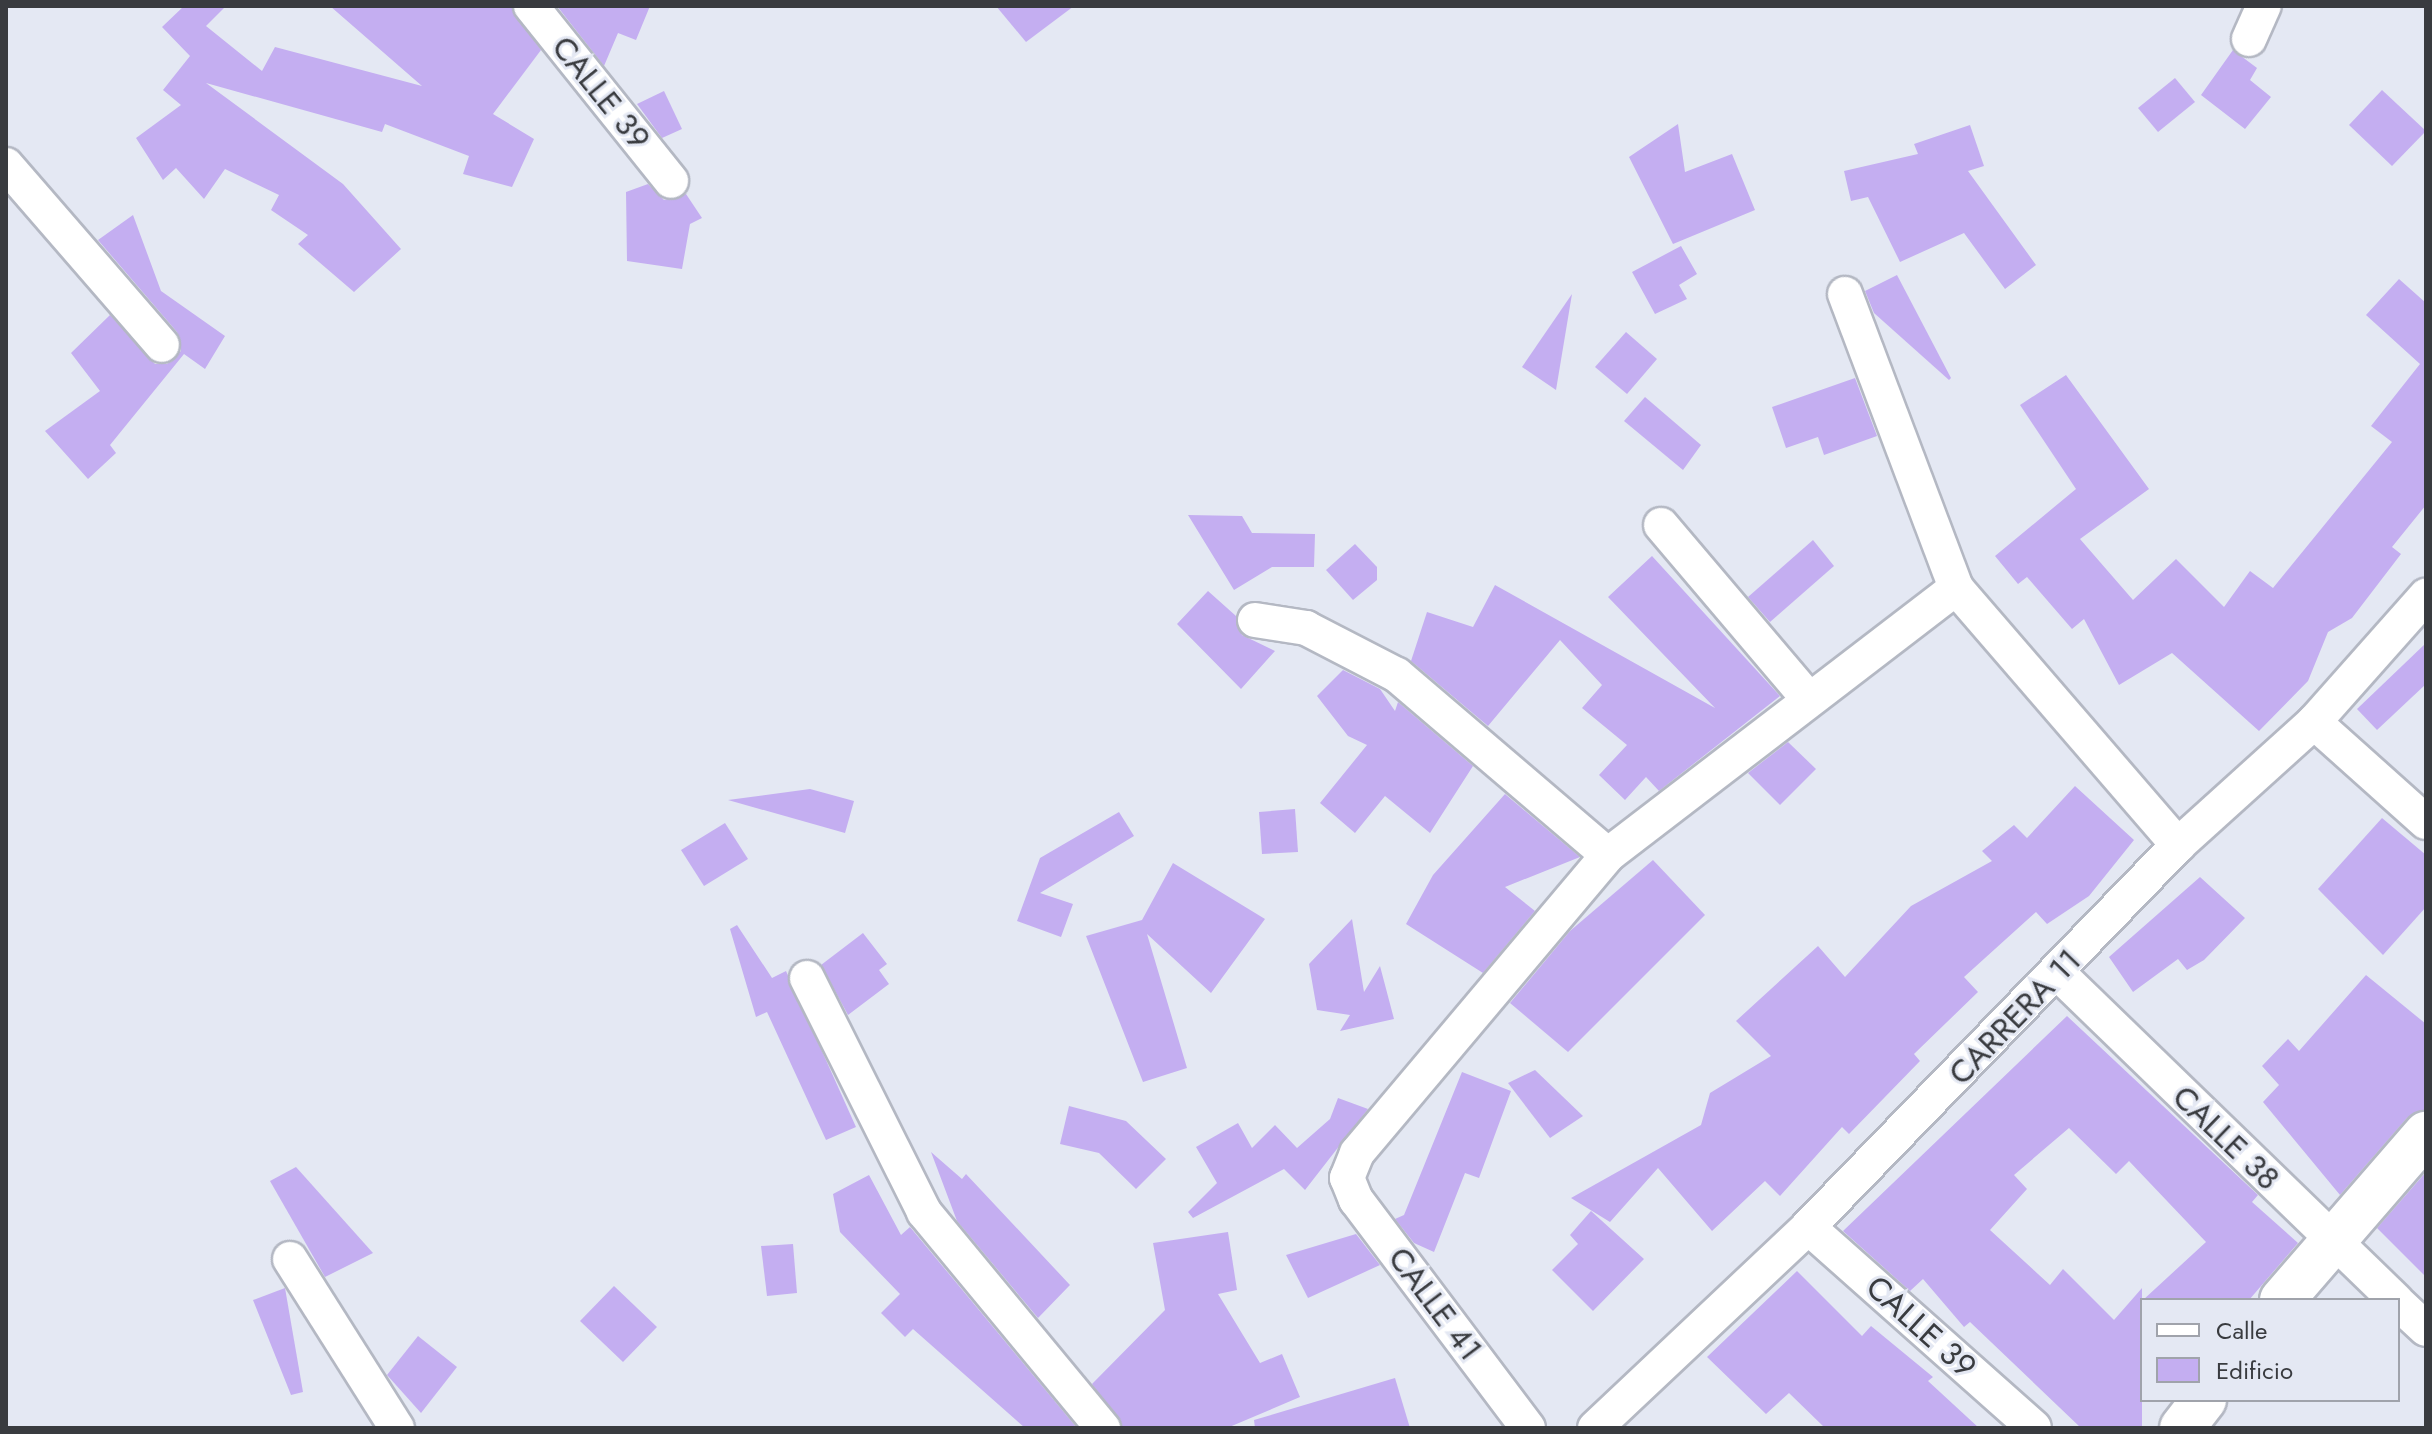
<!DOCTYPE html>
<html>
<head>
<meta charset="utf-8">
<style>
	body { margin:0 }
	#map { position:relative; width:2432px; height:1434px; overflow:hidden; background:#e4e8f3; font-family:Jost,sans-serif }
	div>[style] { position:absolute }
	.building>* { inset:0; background:#c4aef1 }
	.roads { filter:drop-shadow(2px 0 #b4b8c3) drop-shadow(-2px 0 #b4b8c3) drop-shadow(0 2px #b4b8c3) drop-shadow(0 -2px #b4b8c3) }
	.street>* { height:34px; margin:-17px; padding:0 17px; transform-origin:17px; border-radius:17px; background:#fff }
	.secondary>* { height:44px; margin:-22px; padding:0 22px; transform-origin:22px; border-radius:22px; background:#fff }
	span { translate:-50% -50%; white-space:nowrap; text-align:center; line-height:1.15; -webkit-text-stroke:6px #e4e8f3; paint-order:stroke }
	.street-label { font-size:32px; color:#393b3f }
	.frame { position:absolute; inset:0; border:8px solid #393b3f; pointer-events:none }
	.legend { position:absolute; left:2140px; top:1298px; width:260px; height:104px; box-sizing:border-box; background:#e4e8f3; border:2px solid #a0a3ab; margin:0; padding:10px 14px; list-style:none; font-size:24px; color:#393b3f }
	.legend li { display:flex; align-items:center; gap:16px; height:40px }
	.legend b { width:40px; border:2px solid #a0a3ab }
</style>
</head>
<body>
<div id="map">
	<div class="building">
		<i style="clip-path:polygon(184px 6px,226px 6px,206px 26px,262px 71px,275px 47px,422px 86px,330px 6px,511px 6px,541px 50px,493px 114px,534px 139px,512px 187px,463px 174px,469px 156px,385px 124px,382px 132px,206px 83px,343px 184px,401px 249px,354px 292px,298px 244px,308px 235px,271px 210px,279px 195px,225px 169px,204px 199px,176px 168px,163px 180px,136px 138px,181px 105px,163px 90px,190px 56px,162px 27px)"></i>
		<i style="clip-path:polygon(557px 6px,650px 6px,636px 40px,618px 33px,604px 66px)"></i>
		<i style="clip-path:polygon(996px 6px,1074px 6px,1026px 42px)"></i>
		<i style="clip-path:polygon(2233px 50px,2257px 68px,2250px 80px,2271px 97px,2245px 129px,2201px 95px)"></i>
		<i style="clip-path:polygon(2175px 78px,2195px 102px,2158px 132px,2138px 108px)"></i>
		<i style="clip-path:polygon(2382px 90px,2426px 131px,2392px 166px,2349px 125px)"></i>
		<i style="clip-path:polygon(664px 91px,682px 129px,662px 138px,637px 104px)"></i>
		<i style="clip-path:polygon(1678px 124px,1685px 172px,1732px 154px,1755px 210px,1673px 244px,1629px 157px)"></i>
		<i style="clip-path:polygon(1970px 125px,1984px 166px,1968px 171px,2036px 265px,2005px 289px,1964px 233px,1900px 262px,1868px 197px,1851px 201px,1844px 171px,1918px 154px,1914px 144px)"></i>
		<i style="clip-path:polygon(648px 184px,664px 200px,686px 194px,702px 218px,690px 224px,682px 269px,627px 261px,626px 192px)"></i>
		<i style="clip-path:polygon(133px 215px,161px 291px,225px 336px,205px 369px,184px 354px,110px 445px,116px 453px,88px 479px,45px 431px,100px 391px,71px 353px,110px 315px,155px 364px,167px 364px,181px 351px,177px 332px,98px 240px)"></i>
		<i style="clip-path:polygon(1681px 246px,1697px 274px,1679px 285px,1687px 299px,1655px 314px,1632px 272px)"></i>
		<i style="clip-path:polygon(1897px 275px,1951px 378px,1949px 380px,1874px 313px,1865px 291px)"></i>
		<i style="clip-path:polygon(2399px 279px,2426px 303px,2426px 505px,2392px 547px,2401px 554px,2352px 618px,2328px 632px,2308px 681px,2259px 731px,2172px 653px,2119px 685px,2084px 619px,2072px 629px,2027px 577px,2018px 584px,1995px 556px,2076px 489px,2020px 405px,2066px 375px,2149px 489px,2080px 539px,2133px 600px,2176px 559px,2224px 607px,2250px 571px,2273px 588px,2392px 442px,2371px 426px,2420px 364px,2366px 315px)"></i>
		<i style="clip-path:polygon(1572px 294px,1556px 390px,1522px 367px)"></i>
		<i style="clip-path:polygon(1626px 332px,1657px 359px,1627px 394px,1595px 367px)"></i>
		<i style="clip-path:polygon(1855px 378px,1877px 436px,1824px 455px,1818px 437px,1786px 448px,1772px 407px)"></i>
		<i style="clip-path:polygon(1645px 397px,1701px 445px,1683px 470px,1624px 421px)"></i>
		<i style="clip-path:polygon(1188px 515px,1242px 516px,1252px 533px,1315px 534px,1314px 567px,1272px 567px,1234px 590px)"></i>
		<i style="clip-path:polygon(1813px 540px,1834px 566px,1770px 622px,1748px 597px)"></i>
		<i style="clip-path:polygon(1355px 544px,1377px 567px,1377px 580px,1353px 600px,1326px 570px)"></i>
		<i style="clip-path:polygon(1652px 556px,1780px 696px,1659px 791px,1646px 777px,1625px 800px,1599px 775px,1627px 745px,1582px 708px,1602px 685px,1560px 640px,1488px 726px,1411px 661px,1427px 612px,1473px 627px,1495px 585px,1715px 708px,1608px 597px)"></i>
		<i style="clip-path:polygon(1208px 591px,1236px 616px,1242px 635px,1275px 651px,1241px 689px,1177px 624px)"></i>
		<i style="clip-path:polygon(2426px 643px,2426px 684px,2377px 730px,2357px 709px)"></i>
		<i style="clip-path:polygon(1343px 670px,1380px 689px,1395px 711px,1398px 702px,1473px 766px,1430px 833px,1385px 796px,1355px 833px,1320px 803px,1367px 745px,1348px 736px,1317px 696px)"></i>
		<i style="clip-path:polygon(1788px 742px,1816px 769px,1780px 805px,1748px 773px)"></i>
		<i style="clip-path:polygon(2075px 786px,2134px 840px,2089px 896px,2047px 924px,2036px 912px,1964px 977px,1978px 992px,1914px 1054px,1920px 1061px,1849px 1134px,1842px 1127px,1780px 1196px,1765px 1181px,1712px 1231px,1658px 1168px,1610px 1222px,1571px 1198px,1701px 1125px,1710px 1093px,1771px 1056px,1736px 1021px,1818px 946px,1845px 977px,1911px 906px,1992px 861px,1982px 851px,2014px 825px,2027px 838px)"></i>
		<i style="clip-path:polygon(810px 789px,854px 801px,845px 833px,728px 800px)"></i>
		<i style="clip-path:polygon(1505px 794px,1580px 857px,1505px 887px,1535px 911px,1483px 973px,1406px 924px,1433px 875px)"></i>
		<i style="clip-path:polygon(1295px 809px,1298px 852px,1262px 854px,1259px 812px)"></i>
		<i style="clip-path:polygon(1119px 812px,1134px 836px,1040px 893px,1073px 904px,1061px 937px,1017px 921px,1040px 858px)"></i>
		<i style="clip-path:polygon(2382px 818px,2426px 855px,2426px 907px,2383px 955px,2318px 889px)"></i>
		<i style="clip-path:polygon(725px 823px,748px 859px,704px 886px,681px 850px)"></i>
		<i style="clip-path:polygon(1653px 860px,1705px 915px,1568px 1052px,1510px 1003px,1570px 931px)"></i>
		<i style="clip-path:polygon(1173px 863px,1265px 919px,1211px 993px,1147px 934px,1187px 1068px,1143px 1082px,1086px 936px,1142px 920px)"></i>
		<i style="clip-path:polygon(2200px 877px,2245px 918px,2204px 960px,2187px 970px,2178px 959px,2133px 992px,2109px 957px)"></i>
		<i style="clip-path:polygon(1352px 919px,1364px 992px,1380px 966px,1394px 1019px,1340px 1031px,1350px 1015px,1317px 1010px,1309px 964px)"></i>
		<i style="clip-path:polygon(737px 925px,772px 978px,786px 971px,856px 1127px,826px 1140px,767px 1012px,756px 1017px,730px 929px)"></i>
		<i style="clip-path:polygon(863px 933px,887px 964px,879px 970px,889px 984px,848px 1015px,821px 965px)"></i>
		<i style="clip-path:polygon(2366px 975px,2426px 1024px,2426px 1110px,2407px 1118px,2340px 1195px,2263px 1102px,2279px 1085px,2262px 1066px,2288px 1039px,2299px 1051px)"></i>
		<i style="clip-path:polygon(2067px 1016px,2258px 1195px,2252px 1202px,2298px 1243px,2249px 1300px,2143px 1300px,2206px 1242px,2129px 1161px,2116px 1174px,2069px 1128px,2014px 1175px,2027px 1189px,1990px 1230px,2050px 1285px,2063px 1269px,2114px 1320px,2142px 1288px,2142px 1428px,2081px 1428px,1970px 1322px,1964px 1327px,1923px 1279px,1910px 1291px,1843px 1231px)"></i>
		<i style="clip-path:polygon(1535px 1070px,1583px 1116px,1550px 1138px,1508px 1083px)"></i>
		<i style="clip-path:polygon(1462px 1072px,1511px 1091px,1479px 1178px,1465px 1173px,1434px 1252px,1414px 1243px,1395px 1219px,1404px 1215px)"></i>
		<i style="clip-path:polygon(1338px 1098px,1368px 1109px,1305px 1190px,1284px 1169px,1193px 1218px,1188px 1212px,1217px 1183px,1196px 1147px,1238px 1123px,1252px 1148px,1275px 1125px,1297px 1148px,1330px 1119px)"></i>
		<i style="clip-path:polygon(1069px 1106px,1126px 1121px,1166px 1159px,1136px 1189px,1099px 1153px,1060px 1144px)"></i>
		<i style="clip-path:polygon(931px 1152px,962px 1179px,966px 1174px,1070px 1285px,1038px 1318px,957px 1221px)"></i>
		<i style="clip-path:polygon(296px 1167px,373px 1253px,325px 1277px,270px 1181px)"></i>
		<i style="clip-path:polygon(2426px 1172px,2426px 1277px,2377px 1228px)"></i>
		<i style="clip-path:polygon(869px 1175px,901px 1235px,910px 1227px,1077px 1428px,1025px 1428px,913px 1329px,905px 1337px,881px 1313px,900px 1294px,840px 1232px,833px 1194px)"></i>
		<i style="clip-path:polygon(1591px 1211px,1644px 1259px,1593px 1311px,1552px 1270px,1578px 1244px,1570px 1235px)"></i>
		<i style="clip-path:polygon(1228px 1232px,1237px 1290px,1218px 1294px,1260px 1363px,1282px 1354px,1300px 1397px,1227px 1428px,1122px 1428px,1092px 1384px,1165px 1310px,1153px 1243px)"></i>
		<i style="clip-path:polygon(1356px 1234px,1380px 1265px,1308px 1298px,1286px 1255px)"></i>
		<i style="clip-path:polygon(793px 1244px,797px 1293px,767px 1296px,761px 1246px)"></i>
		<i style="clip-path:polygon(1797px 1271px,1862px 1336px,1871px 1326px,1933px 1377px,1928px 1381px,1979px 1428px,1825px 1428px,1789px 1393px,1766px 1414px,1707px 1357px)"></i>
		<i style="clip-path:polygon(614px 1286px,657px 1327px,623px 1362px,580px 1321px)"></i>
		<i style="clip-path:polygon(285px 1288px,303px 1392px,291px 1395px,253px 1300px)"></i>
		<i style="clip-path:polygon(418px 1336px,457px 1367px,421px 1413px,387px 1375px)"></i>
		<i style="clip-path:polygon(1395px 1378px,1410px 1428px,1255px 1428px,1254px 1420px)"></i>
	</div>
	<div class="roads">
		<div class="street">
			<i style="left:531px;top:6px;width:224px;rotate:51.3deg"></i>
			<i style="left:2249px;top:39px;width:36px;rotate:-66deg"></i>
			<i style="left:6px;top:165px;width:238px;rotate:49.1deg"></i>
			<i style="left:1845px;top:294px;width:314px;rotate:69.3deg"></i>
			<i style="left:1956px;top:588px;width:340px;rotate:49.2deg"></i>
			<i style="left:1661px;top:525px;width:226px;rotate:49.7deg"></i>
			<i style="left:1255px;top:620px;width:52px;rotate:8.9deg"></i>
			<i style="left:1306px;top:628px;width:102px;rotate:27.3deg"></i>
			<i style="left:1397px;top:675px;width:277px;rotate:40.5deg"></i>
			<i style="left:2314px;top:722px;width:150px;rotate:41.8deg"></i>
			<i style="left:2059px;top:974px;width:468px;rotate:44.1deg"></i>
			<i style="left:807px;top:978px;width:262px;rotate:63.4deg"></i>
			<i style="left:924px;top:1212px;width:281px;rotate:50.4deg"></i>
			<i style="left:1808px;top:1227px;width:302px;rotate:41.6deg"></i>
			<i style="left:290px;top:1259px;width:200px;rotate:57.7deg"></i>
			<i style="left:2398px;top:1303px;width:38px;rotate:43deg"></i>
			<i style="left:1528px;top:1428px;width:286px;rotate:-127deg"></i>
			<i style="left:1356px;top:1200px;width:24px;rotate:-112deg"></i>
			<i style="left:1347px;top:1178px;width:27px;rotate:-68deg"></i>
			<i style="left:1357px;top:1153px;width:390px;rotate:-49.9deg"></i>
			<i style="left:1608px;top:855px;width:439px;rotate:-37.5deg"></i>
			<i style="left:1595px;top:1428px;width:293px;rotate:-43.3deg"></i>
			<i style="left:1808px;top:1227px;width:532px;rotate:-45.91deg"></i>
			<i style="left:2178px;top:845px;width:183px;rotate:-42.1deg"></i>
			<i style="left:2314px;top:722px;width:169px;rotate:-48.4deg"></i>
		</div>
		<div class="secondary">
			<i style="left:2282px;top:1300px;width:220px;rotate:-49.1deg"></i>
			<i style="left:2182px;top:1428px;width:36px;rotate:-52deg"></i>
		</div>
	</div>
	<div class="street-label">
		<span style="left:601px;top:93px;rotate:51deg">CALLE 39</span>
		<span style="left:2015px;top:1017px;rotate:-46deg">CARRERA 11</span>
		<span style="left:2226px;top:1138px;rotate:44deg">CALLE 38</span>
		<span style="left:1435px;top:1304px;rotate:53deg">CALLE 41</span>
		<span style="left:1921px;top:1327px;rotate:42deg">CALLE 39</span>
	</div>
	<div class="frame"></div>
	<ul class="legend">
	<li><b style="height:10px;background:#fff"></b>Calle</li>
	<li><b style="height:22px;background:#c4aef1"></b>Edificio</li>
	</ul>
</div>
</body>
</html>
